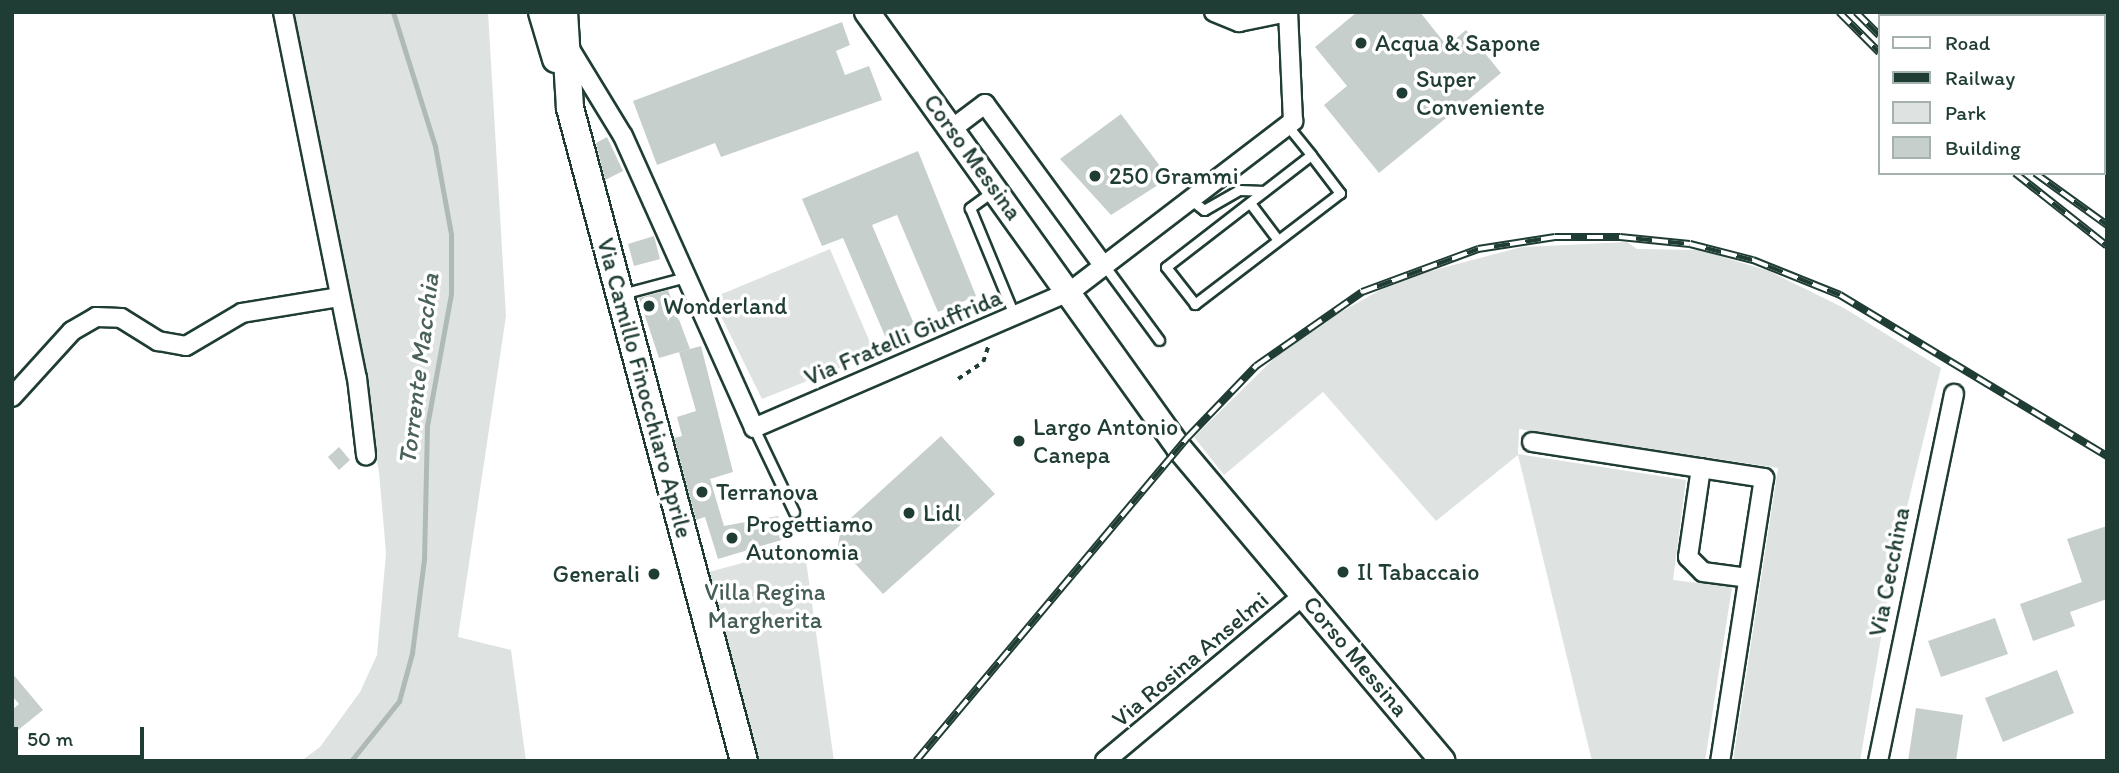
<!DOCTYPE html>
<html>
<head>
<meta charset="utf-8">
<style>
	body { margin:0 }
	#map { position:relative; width:2119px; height:773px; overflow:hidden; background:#fff; font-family:Itim,sans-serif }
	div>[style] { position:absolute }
	.green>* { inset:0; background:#dee3e2 }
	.stream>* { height:5px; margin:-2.5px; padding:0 2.5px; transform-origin:2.5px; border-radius:2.5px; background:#afbab7 }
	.building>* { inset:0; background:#c7cfcc }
	.path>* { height:3.5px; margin-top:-1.75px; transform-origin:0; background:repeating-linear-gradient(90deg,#1f3d34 0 5px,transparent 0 10px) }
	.roads { filter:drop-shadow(2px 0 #1f3d34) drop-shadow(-2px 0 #1f3d34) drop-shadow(0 2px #1f3d34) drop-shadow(0 -2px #1f3d34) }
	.lane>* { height:9px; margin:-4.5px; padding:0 4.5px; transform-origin:4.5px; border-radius:4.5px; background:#fff }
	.street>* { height:18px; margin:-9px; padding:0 9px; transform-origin:9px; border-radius:9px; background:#fff }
	.secondary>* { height:24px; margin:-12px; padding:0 12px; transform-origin:12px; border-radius:12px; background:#fff }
	.primary>* { height:26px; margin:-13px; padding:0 13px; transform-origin:13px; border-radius:13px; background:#fff }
	.rail>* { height:8px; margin-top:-4px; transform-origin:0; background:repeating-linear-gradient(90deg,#fff 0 16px,#1f3d34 0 32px); box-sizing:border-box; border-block:2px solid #1f3d34 }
	.dots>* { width:19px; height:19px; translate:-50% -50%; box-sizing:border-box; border:4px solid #fff; border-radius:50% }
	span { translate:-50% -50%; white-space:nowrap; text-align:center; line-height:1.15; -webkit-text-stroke:7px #fff; paint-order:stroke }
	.poi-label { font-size:24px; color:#1f3d34 }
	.left { translate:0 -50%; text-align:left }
	.right { translate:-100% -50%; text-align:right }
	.street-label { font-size:24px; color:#1f3d34 }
	.park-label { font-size:24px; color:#455e57 }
	.water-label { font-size:26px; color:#4a625b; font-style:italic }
	.frame { position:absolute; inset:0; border:14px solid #1f3d34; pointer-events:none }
	.legend { position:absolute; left:1878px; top:14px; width:228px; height:161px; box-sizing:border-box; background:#fff; border:2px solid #a5b1ae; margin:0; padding:9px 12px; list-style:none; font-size:21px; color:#1f3d34 }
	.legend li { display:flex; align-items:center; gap:14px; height:35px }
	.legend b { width:35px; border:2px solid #a5b1ae }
	.scale { position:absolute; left:14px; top:727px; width:130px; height:32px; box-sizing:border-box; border:4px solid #1f3d34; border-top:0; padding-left:9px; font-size:21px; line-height:24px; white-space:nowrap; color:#1f3d34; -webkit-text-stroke:5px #fff; paint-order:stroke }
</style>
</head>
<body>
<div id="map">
	<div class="green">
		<i style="clip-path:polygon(290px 12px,488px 12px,506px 316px,458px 637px,511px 650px,526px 761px,301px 761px,320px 747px,360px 692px,377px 655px,386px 553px,379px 472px)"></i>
		<i style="clip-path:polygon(1627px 242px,1637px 249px,1700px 250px,1769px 271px,1844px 308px,1941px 368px,1895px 556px,1860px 761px,1733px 761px,1778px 468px,1519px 429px,1518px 454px,1686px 480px,1673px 580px,1732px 587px,1705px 761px,1592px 761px,1518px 455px,1436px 521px,1323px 392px,1224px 475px,1194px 437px,1296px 337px,1400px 279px,1522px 247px)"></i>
		<i style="clip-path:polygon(830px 249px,875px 354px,762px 399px,712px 298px)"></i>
		<i style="clip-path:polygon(804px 546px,834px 761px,757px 761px,709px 572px)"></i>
	</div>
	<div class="stream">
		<i style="left:351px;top:761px;width:77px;rotate:-51.3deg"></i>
		<i style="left:399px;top:701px;width:50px;rotate:-74.8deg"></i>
		<i style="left:412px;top:653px;width:95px;rotate:-82.7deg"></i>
		<i style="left:424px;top:559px;width:133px;rotate:-88.7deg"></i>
		<i style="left:427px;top:426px;width:134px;rotate:-79.7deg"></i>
		<i style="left:451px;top:294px;width:60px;rotate:-90deg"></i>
		<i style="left:451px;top:234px;width:89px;rotate:-100.3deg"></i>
		<i style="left:435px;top:146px;width:140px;rotate:-107.4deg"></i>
	</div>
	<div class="building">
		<i style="clip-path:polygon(1357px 12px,1420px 12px,1447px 46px,1466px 30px,1501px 73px,1379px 173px,1324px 105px,1347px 86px,1315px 47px)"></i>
		<i style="clip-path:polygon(842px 22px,850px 45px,836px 51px,845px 75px,869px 66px,882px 100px,721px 157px,715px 143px,657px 165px,633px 101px)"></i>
		<i style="clip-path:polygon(1121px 114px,1169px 178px,1111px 215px,1060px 159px)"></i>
		<i style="clip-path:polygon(607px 137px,623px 171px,605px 180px,596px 143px)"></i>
		<i style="clip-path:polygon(918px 151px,976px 296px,938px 312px,897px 215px,872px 225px,914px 324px,885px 336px,843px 238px,822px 246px,802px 199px)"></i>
		<i style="clip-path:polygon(654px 236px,660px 259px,634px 266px,628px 244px)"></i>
		<i style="clip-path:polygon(668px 290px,690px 349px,659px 358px,639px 298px)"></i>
		<i style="clip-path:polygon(701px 346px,733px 472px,710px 479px,724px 526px,778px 516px,785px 539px,718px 559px,705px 517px,696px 520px,674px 438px,682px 436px,677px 417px,696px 411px,679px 352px)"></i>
		<i style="clip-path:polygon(941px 436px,995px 494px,883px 594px,838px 545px,841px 527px)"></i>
		<i style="clip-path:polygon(339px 447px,350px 460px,339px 470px,328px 457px)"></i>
		<i style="clip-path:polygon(2107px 526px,2107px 599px,2070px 612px,2075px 626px,2033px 641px,2020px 604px,2082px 582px,2067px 539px)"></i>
		<i style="clip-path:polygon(1995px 618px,2008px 654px,1941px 677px,1928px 641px)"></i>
		<i style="clip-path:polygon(2057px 670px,2074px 713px,2003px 742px,1985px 698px)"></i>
		<i style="clip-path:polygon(12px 673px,43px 710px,12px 735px,12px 710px,19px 704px,12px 696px)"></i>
		<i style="clip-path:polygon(1916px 708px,1963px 715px,1956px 761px,1908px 761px)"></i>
	</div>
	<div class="path">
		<i style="left:958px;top:379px;width:30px;rotate:-34deg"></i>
		<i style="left:983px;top:362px;width:19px;rotate:-72deg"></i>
	</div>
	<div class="roads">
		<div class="lane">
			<i style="left:1287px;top:125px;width:38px;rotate:51deg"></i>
			<i style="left:1311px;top:155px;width:48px;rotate:52.7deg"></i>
			<i style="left:1340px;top:193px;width:183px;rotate:142.6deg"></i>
			<i style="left:1195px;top:304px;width:47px;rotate:-128.1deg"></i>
			<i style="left:1166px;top:267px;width:183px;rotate:-37.7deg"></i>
			<i style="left:993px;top:191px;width:29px;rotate:144deg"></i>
			<i style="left:970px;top:208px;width:116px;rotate:67.6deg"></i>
			<i style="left:1190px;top:199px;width:18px;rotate:38deg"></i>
			<i style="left:1204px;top:210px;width:40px;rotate:-29.7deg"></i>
			<i style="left:1239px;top:190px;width:25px;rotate:2deg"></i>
			<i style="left:1250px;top:203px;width:46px;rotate:52.9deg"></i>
			<i style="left:1104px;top:265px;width:93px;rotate:53.7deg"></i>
			<i style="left:622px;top:294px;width:66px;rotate:-14.9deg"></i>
			<i style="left:754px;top:428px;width:93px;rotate:64.5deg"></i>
		</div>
		<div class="street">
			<i style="left:283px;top:12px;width:373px;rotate:78.6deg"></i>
			<i style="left:357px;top:378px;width:78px;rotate:83.3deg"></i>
			<i style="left:1214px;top:12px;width:27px;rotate:22deg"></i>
			<i style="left:1239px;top:22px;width:50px;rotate:-11.5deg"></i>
			<i style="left:568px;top:46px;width:105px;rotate:58.6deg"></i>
			<i style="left:623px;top:136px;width:320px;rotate:65.8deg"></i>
			<i style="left:754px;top:428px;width:345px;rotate:-23.4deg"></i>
			<i style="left:1071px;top:291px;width:280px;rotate:-37.4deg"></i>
			<i style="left:1293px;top:121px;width:109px;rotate:-92.6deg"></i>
			<i style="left:953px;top:128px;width:40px;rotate:-37deg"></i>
			<i style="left:985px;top:104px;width:198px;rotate:53.8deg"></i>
			<i style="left:12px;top:397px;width:89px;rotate:-47.7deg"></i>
			<i style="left:72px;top:331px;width:28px;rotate:-30deg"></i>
			<i style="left:96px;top:317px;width:25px;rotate:2deg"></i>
			<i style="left:121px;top:318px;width:44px;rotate:31.9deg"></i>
			<i style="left:158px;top:341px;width:28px;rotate:10deg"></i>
			<i style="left:186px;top:346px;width:65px;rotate:-30.5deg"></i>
			<i style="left:242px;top:313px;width:98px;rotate:-9.4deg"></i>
			<i style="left:1532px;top:442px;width:235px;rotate:8.8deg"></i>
			<i style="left:1764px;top:478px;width:286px;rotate:98.8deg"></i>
			<i style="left:1701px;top:468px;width:90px;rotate:98.3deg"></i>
			<i style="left:1688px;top:557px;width:21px;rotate:45deg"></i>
			<i style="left:1703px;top:572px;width:45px;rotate:7.6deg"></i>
			<i style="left:1105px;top:761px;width:261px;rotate:-39.9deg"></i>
			<i style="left:1878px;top:761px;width:375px;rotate:-78.3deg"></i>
		</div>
		<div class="secondary">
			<i style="left:867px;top:12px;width:536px;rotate:54.41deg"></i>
			<i style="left:1179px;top:448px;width:409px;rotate:49.9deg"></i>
		</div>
		<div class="primary">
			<i style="left:542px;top:12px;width:49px;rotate:73.4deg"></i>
			<i style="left:564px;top:12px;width:96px;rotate:86.4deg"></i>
			<i style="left:570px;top:108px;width:676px;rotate:75.08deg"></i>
		</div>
	</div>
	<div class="rail">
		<i style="left:1839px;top:12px;width:57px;rotate:45deg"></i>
		<i style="left:1856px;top:12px;width:33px;rotate:45deg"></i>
		<i style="left:2015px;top:173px;width:117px;rotate:38.4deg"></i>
		<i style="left:2035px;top:173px;width:89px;rotate:35.8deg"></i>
		<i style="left:916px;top:761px;width:422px;rotate:-50deg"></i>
		<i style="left:1187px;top:438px;width:100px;rotate:-46.2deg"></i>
		<i style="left:1256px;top:366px;width:129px;rotate:-34.9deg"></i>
		<i style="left:1362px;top:292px;width:124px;rotate:-20.3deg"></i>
		<i style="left:1478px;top:249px;width:78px;rotate:-8.9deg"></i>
		<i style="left:1555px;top:237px;width:65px"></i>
		<i style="left:1620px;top:237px;width:70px;rotate:5.7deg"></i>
		<i style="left:1690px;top:244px;width:65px;rotate:14.3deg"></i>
		<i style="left:1753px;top:260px;width:94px;rotate:21.9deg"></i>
		<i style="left:1840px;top:295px;width:312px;rotate:31.1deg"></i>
	</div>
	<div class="dots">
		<i style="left:1361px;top:43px;background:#1f3d34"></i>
		<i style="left:1402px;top:93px;background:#1f3d34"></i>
		<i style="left:1095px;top:176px;background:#1f3d34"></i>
		<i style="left:649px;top:306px;background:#1f3d34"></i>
		<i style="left:1019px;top:441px;background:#1f3d34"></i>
		<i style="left:702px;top:492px;background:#1f3d34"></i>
		<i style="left:909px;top:513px;background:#1f3d34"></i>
		<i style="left:732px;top:538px;background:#1f3d34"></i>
		<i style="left:1343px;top:572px;background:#1f3d34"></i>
		<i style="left:654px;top:574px;background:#1f3d34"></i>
	</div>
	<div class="poi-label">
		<span class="left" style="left:1375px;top:43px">Acqua &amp; Sapone</span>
		<span class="left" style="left:1416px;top:93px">Super<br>Conveniente</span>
		<span class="left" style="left:1109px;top:176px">250 Grammi</span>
		<span class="left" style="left:663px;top:306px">Wonderland</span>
		<span class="left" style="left:1033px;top:441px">Largo Antonio<br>Canepa</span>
		<span class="left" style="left:716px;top:492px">Terranova</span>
		<span class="left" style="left:923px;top:513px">Lidl</span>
		<span class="left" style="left:746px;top:538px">Progettiamo<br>Autonomia</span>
		<span class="left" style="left:1357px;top:572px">Il Tabaccaio</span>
		<span class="right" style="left:640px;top:574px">Generali</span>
	</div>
	<div class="street-label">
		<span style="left:973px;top:157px;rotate:54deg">Corso Messina</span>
		<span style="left:903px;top:337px;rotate:-23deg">Via Fratelli Giuffrida</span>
		<span style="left:645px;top:388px;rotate:75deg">Via Camillo Finocchiaro Aprile</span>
		<span style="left:1889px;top:572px;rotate:-79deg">Via Cecchina</span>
		<span style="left:1356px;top:656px;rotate:50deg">Corso Messina</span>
		<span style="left:1190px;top:659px;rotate:-40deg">Via Rosina Anselmi</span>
	</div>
	<div class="park-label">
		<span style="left:765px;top:606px">Villa Regina<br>Margherita</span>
	</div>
	<div class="water-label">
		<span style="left:419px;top:369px;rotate:-83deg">Torrente Macchia</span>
	</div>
	<div class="frame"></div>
	<ul class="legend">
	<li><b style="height:9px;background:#fff"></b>Road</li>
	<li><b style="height:9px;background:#1f3d34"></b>Railway</li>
	<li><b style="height:19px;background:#dee3e2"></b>Park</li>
	<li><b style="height:19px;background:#c7cfcc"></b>Building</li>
	</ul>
	<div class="scale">50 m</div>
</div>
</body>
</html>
